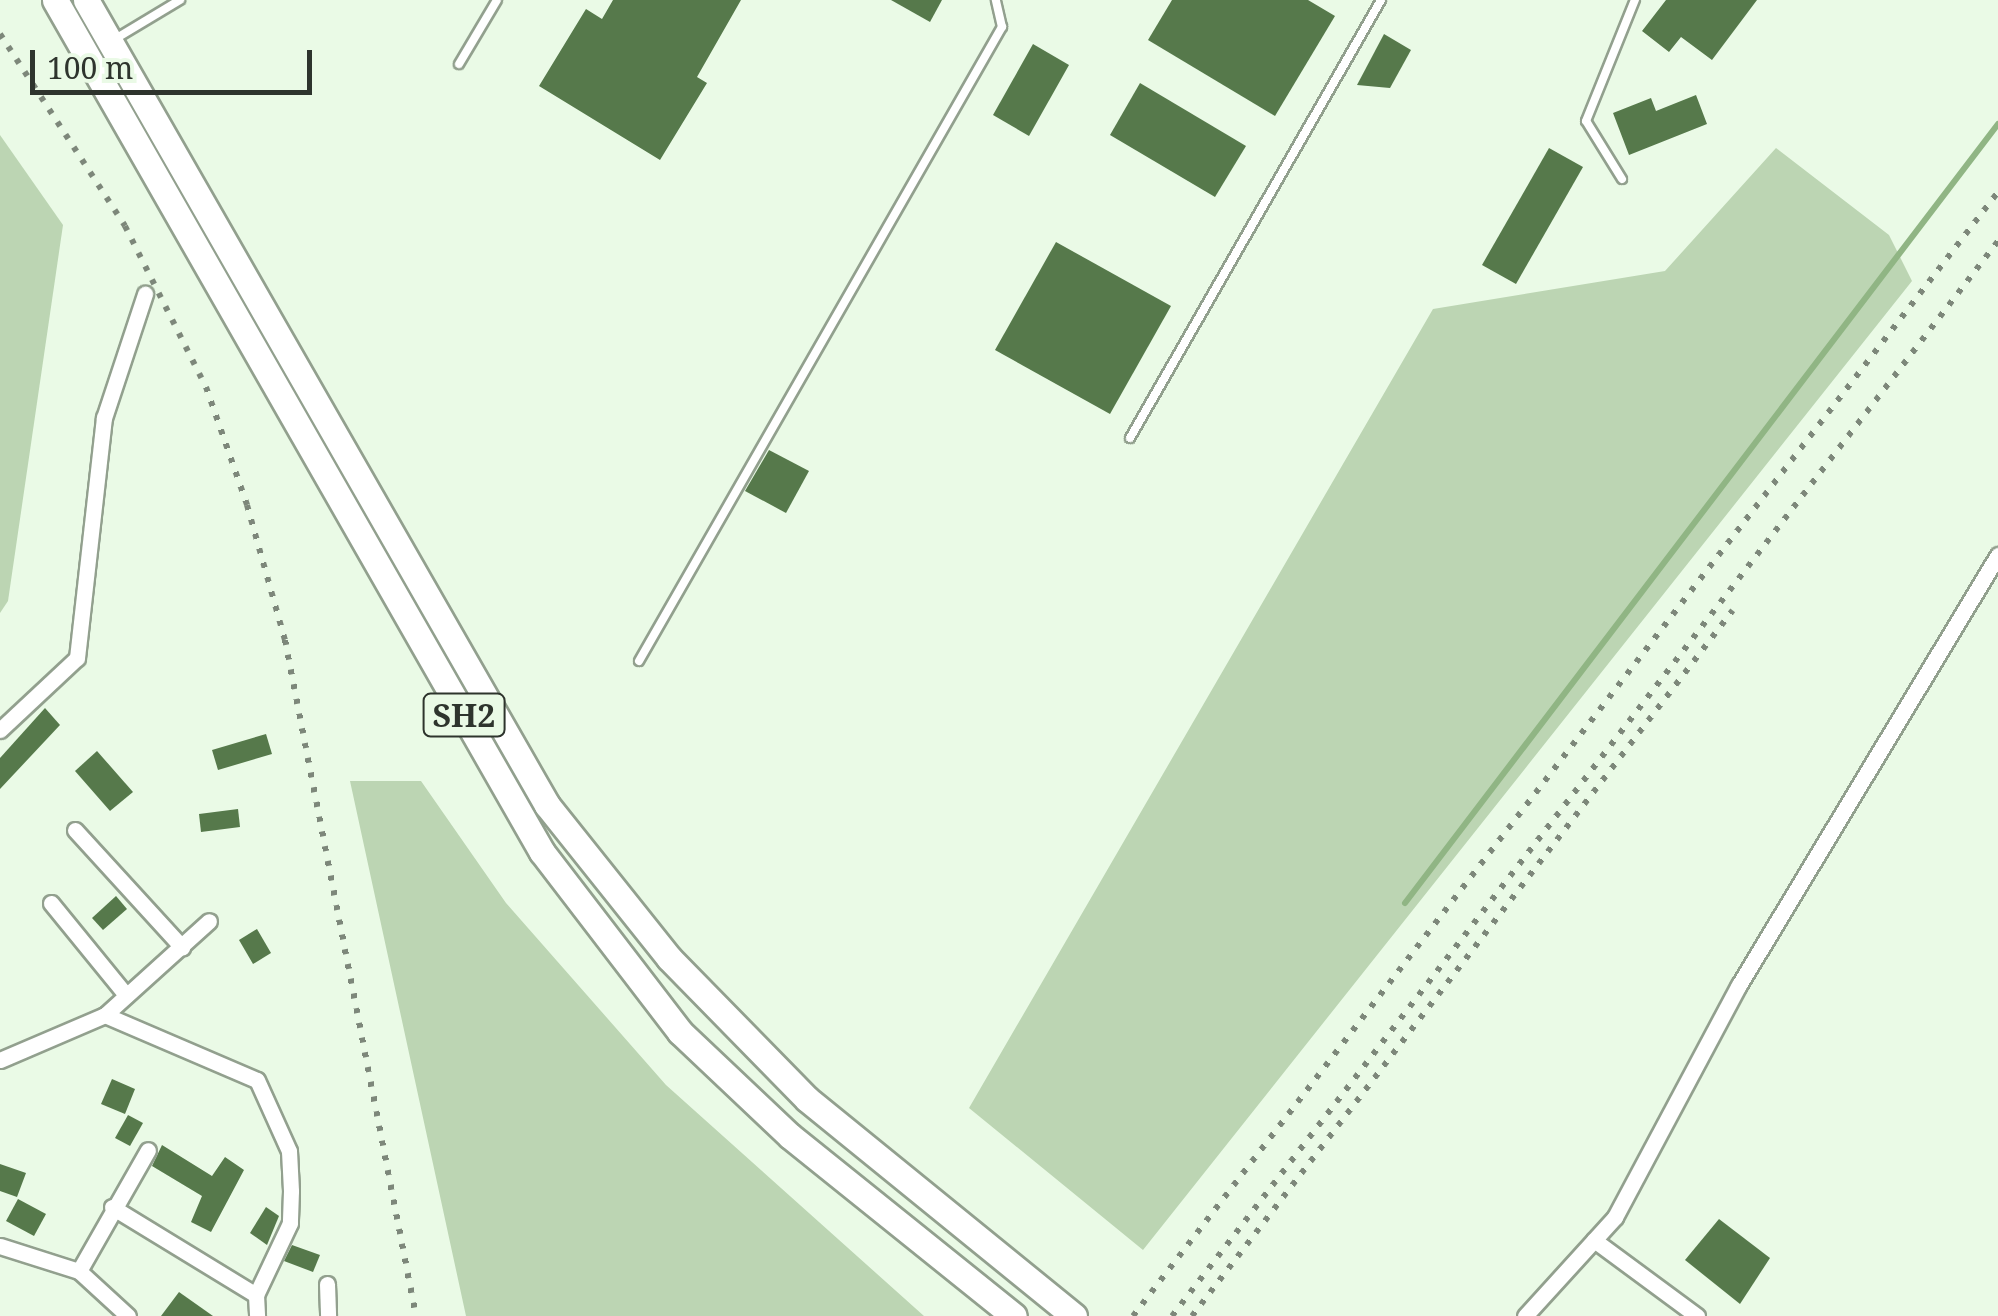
<!DOCTYPE html>
<html>
<head>
<meta charset="utf-8">
<style>
	body { margin:0 }
	#map { position:relative; width:1998px; height:1316px; overflow:hidden; background:#eafae6; font-family:"Noto Serif",serif }
	div>[style] { position:absolute }
	.green>* { inset:0; background:#bcd5b3 }
	.stream>* { height:6px; margin:-3px; padding:0 3px; transform-origin:3px; border-radius:3px; background:#90b584 }
	.building>* { inset:0; background:#56794b }
	.roads { filter:drop-shadow(2px 0 #92a08e) drop-shadow(-2px 0 #92a08e) drop-shadow(0 2px #92a08e) drop-shadow(0 -2px #92a08e) }
	.lane>* { height:8px; margin:-4px; padding:0 4px; transform-origin:4px; border-radius:4px; background:#fff }
	.street>* { height:15px; margin:-7.5px; padding:0 7.5px; transform-origin:7.5px; border-radius:7.5px; background:#fff }
	.primary>* { height:25px; margin:-12.5px; padding:0 12.5px; transform-origin:12.5px; border-radius:12.5px; background:#fff }
	.rail>* { height:6px; margin-top:-3px; transform-origin:0; background:repeating-linear-gradient(90deg,#7d877a 0 5px,transparent 0 15px) }
	span { translate:-50% -50%; white-space:nowrap; text-align:center; line-height:1.15; -webkit-text-stroke:10px #eafae6; paint-order:stroke }
	.shield-label span { padding:2px 8px; background:#eafae6; border:2px solid; border-radius:8px; -webkit-text-stroke-width:0 }
	.shield-label { font-size:32px; color:#2e342d; font-weight:700 }
	.scale { position:absolute; left:30px; top:50px; width:282px; height:45px; box-sizing:border-box; border:5px solid #2e342d; border-top:0; padding-left:12px; font-size:30px; line-height:35px; white-space:nowrap; color:#2e342d; -webkit-text-stroke:8px #eafae6; paint-order:stroke }
</style>
</head>
<body>
<div id="map">
	<div class="green">
		<i style="clip-path:polygon(0 135px,63px 225px,8px 601px,0 613px)"></i>
		<i style="clip-path:polygon(1776px 148px,1889px 235px,1912px 281px,1143px 1250px,969px 1108px,1433px 309px,1665px 271px)"></i>
		<i style="clip-path:polygon(350px 781px,421px 781px,506px 903px,666px 1085px,924px 1316px,466px 1316px)"></i>
	</div>
	<div class="stream">
		<i style="left:1405px;top:903px;width:979px;rotate:-52.72deg"></i>
	</div>
	<div class="building">
		<i style="clip-path:polygon(613px 0,741px 0,697px 77px,707px 83px,660px 160px,539px 86px,586px 9px,602px 19px)"></i>
		<i style="clip-path:polygon(891px 0,942px 0,930px 22px)"></i>
		<i style="clip-path:polygon(1172px 0,1308px 0,1335px 16px,1275px 116px,1148px 40px)"></i>
		<i style="clip-path:polygon(1666px 0,1757px 0,1712px 60px,1681px 37px,1669px 52px,1642px 31px)"></i>
		<i style="clip-path:polygon(1384px 34px,1411px 50px,1390px 88px,1357px 85px)"></i>
		<i style="clip-path:polygon(1033px 44px,1069px 65px,1029px 136px,993px 115px)"></i>
		<i style="clip-path:polygon(1140px 83px,1246px 146px,1215px 197px,1110px 135px)"></i>
		<i style="clip-path:polygon(1696px 95px,1707px 124px,1629px 155px,1613px 113px,1651px 98px,1656px 111px)"></i>
		<i style="clip-path:polygon(1549px 148px,1583px 167px,1516px 284px,1482px 265px)"></i>
		<i style="clip-path:polygon(1056px 242px,1171px 306px,1110px 414px,995px 350px)"></i>
		<i style="clip-path:polygon(769px 450px,809px 471px,786px 513px,745px 491px)"></i>
		<i style="clip-path:polygon(45px 708px,60px 725px,0 789px,0 758px)"></i>
		<i style="clip-path:polygon(266px 734px,272px 754px,218px 770px,212px 750px)"></i>
		<i style="clip-path:polygon(97px 751px,133px 792px,110px 811px,75px 771px)"></i>
		<i style="clip-path:polygon(238px 809px,240px 827px,201px 832px,199px 814px)"></i>
		<i style="clip-path:polygon(116px 896px,127px 909px,103px 930px,92px 918px)"></i>
		<i style="clip-path:polygon(257px 929px,271px 953px,253px 964px,239px 940px)"></i>
		<i style="clip-path:polygon(112px 1079px,135px 1089px,125px 1114px,101px 1104px)"></i>
		<i style="clip-path:polygon(128px 1115px,143px 1123px,130px 1146px,115px 1138px)"></i>
		<i style="clip-path:polygon(162px 1145px,212px 1176px,225px 1157px,244px 1170px,211px 1232px,191px 1222px,202px 1196px,152px 1166px)"></i>
		<i style="clip-path:polygon(0 1164px,26px 1173px,17px 1197px,0 1191px)"></i>
		<i style="clip-path:polygon(18px 1199px,46px 1214px,34px 1236px,6px 1221px)"></i>
		<i style="clip-path:polygon(266px 1207px,279px 1216px,267px 1245px,250px 1233px)"></i>
		<i style="clip-path:polygon(1719px 1219px,1770px 1258px,1740px 1304px,1685px 1260px)"></i>
		<i style="clip-path:polygon(292px 1245px,320px 1255px,313px 1272px,284px 1261px)"></i>
		<i style="clip-path:polygon(179px 1292px,213px 1316px,161px 1316px)"></i>
	</div>
	<div class="roads">
		<div class="lane">
			<i style="left:115px;top:39px;width:76px;rotate:-31deg"></i>
			<i style="left:459px;top:64px;width:74px;rotate:-59.3deg"></i>
			<i style="left:1622px;top:179px;width:68px;rotate:-121.8deg"></i>
			<i style="left:1586px;top:121px;width:131px;rotate:-68deg"></i>
			<i style="left:1130px;top:438px;width:505px;rotate:-60.18deg"></i>
			<i style="left:639px;top:661px;width:731px;rotate:-60.21deg"></i>
			<i style="left:1002px;top:27px;width:28px;rotate:-103deg"></i>
		</div>
		<div class="street">
			<i style="left:0;top:730px;width:105px;rotate:-43.1deg"></i>
			<i style="left:77px;top:658px;width:242px;rotate:-83.6deg"></i>
			<i style="left:104px;top:418px;width:131px;rotate:-71.7deg"></i>
			<i style="left:75px;top:830px;width:159px;rotate:47.6deg"></i>
			<i style="left:51px;top:903px;width:119px;rotate:50.8deg"></i>
			<i style="left:105px;top:1015px;width:140px;rotate:-42.1deg"></i>
			<i style="left:0;top:1060px;width:114px;rotate:-23.2deg"></i>
			<i style="left:105px;top:1015px;width:165px;rotate:23.2deg"></i>
			<i style="left:257px;top:1080px;width:78px;rotate:65.7deg"></i>
			<i style="left:289px;top:1151px;width:40px;rotate:87.1deg"></i>
			<i style="left:291px;top:1191px;width:32px;rotate:92deg"></i>
			<i style="left:290px;top:1223px;width:80px;rotate:115.3deg"></i>
			<i style="left:256px;top:1295px;width:21px;rotate:87deg"></i>
			<i style="left:112px;top:1207px;width:169px;rotate:31.4deg"></i>
			<i style="left:1594px;top:1240px;width:128px;rotate:36.4deg"></i>
			<i style="left:0;top:1246px;width:83px;rotate:17.6deg"></i>
			<i style="left:327px;top:1284px;width:32px;rotate:88deg"></i>
			<i style="left:128px;top:1316px;width:67px;rotate:-137.4deg"></i>
			<i style="left:79px;top:1271px;width:139px;rotate:-60.3deg"></i>
			<i style="left:1525px;top:1316px;width:134px;rotate:-47.7deg"></i>
			<i style="left:1615px;top:1217px;width:263px;rotate:-61.9deg"></i>
			<i style="left:1739px;top:985px;width:502px;rotate:-58.94deg"></i>
		</div>
		<div class="primary">
			<i style="left:55px;top:0;width:981px;rotate:60.25deg"></i>
			<i style="left:542px;top:852px;width:227px;rotate:52.5deg"></i>
			<i style="left:680px;top:1032px;width:151px;rotate:43.4deg"></i>
			<i style="left:790px;top:1136px;width:287px;rotate:38.8deg"></i>
			<i style="left:86px;top:0;width:928px;rotate:60.2deg"></i>
			<i style="left:547px;top:805px;width:196px;rotate:51.4deg"></i>
			<i style="left:669px;top:958px;width:197px;rotate:45.6deg"></i>
			<i style="left:807px;top:1099px;width:344px;rotate:39.1deg"></i>
		</div>
	</div>
	<div class="rail">
		<i style="left:0;top:34px;width:229px;rotate:56.9deg"></i>
		<i style="left:125px;top:226px;width:180px;rotate:63.3deg"></i>
		<i style="left:206px;top:387px;width:125px;rotate:70.8deg"></i>
		<i style="left:247px;top:505px;width:140px;rotate:74.3deg"></i>
		<i style="left:285px;top:640px;width:689px;rotate:79.03deg"></i>
		<i style="left:1133px;top:1316px;width:1418px;rotate:-52.42deg"></i>
		<i style="left:1172px;top:1316px;width:1356px;rotate:-52.46deg"></i>
		<i style="left:1192px;top:1316px;width:889px;rotate:-52.54deg"></i>
	</div>
	<div class="shield-label">
		<span style="left:464px;top:715px">SH2</span>
	</div>
	<div class="scale">100 m</div>
</div>
</body>
</html>
